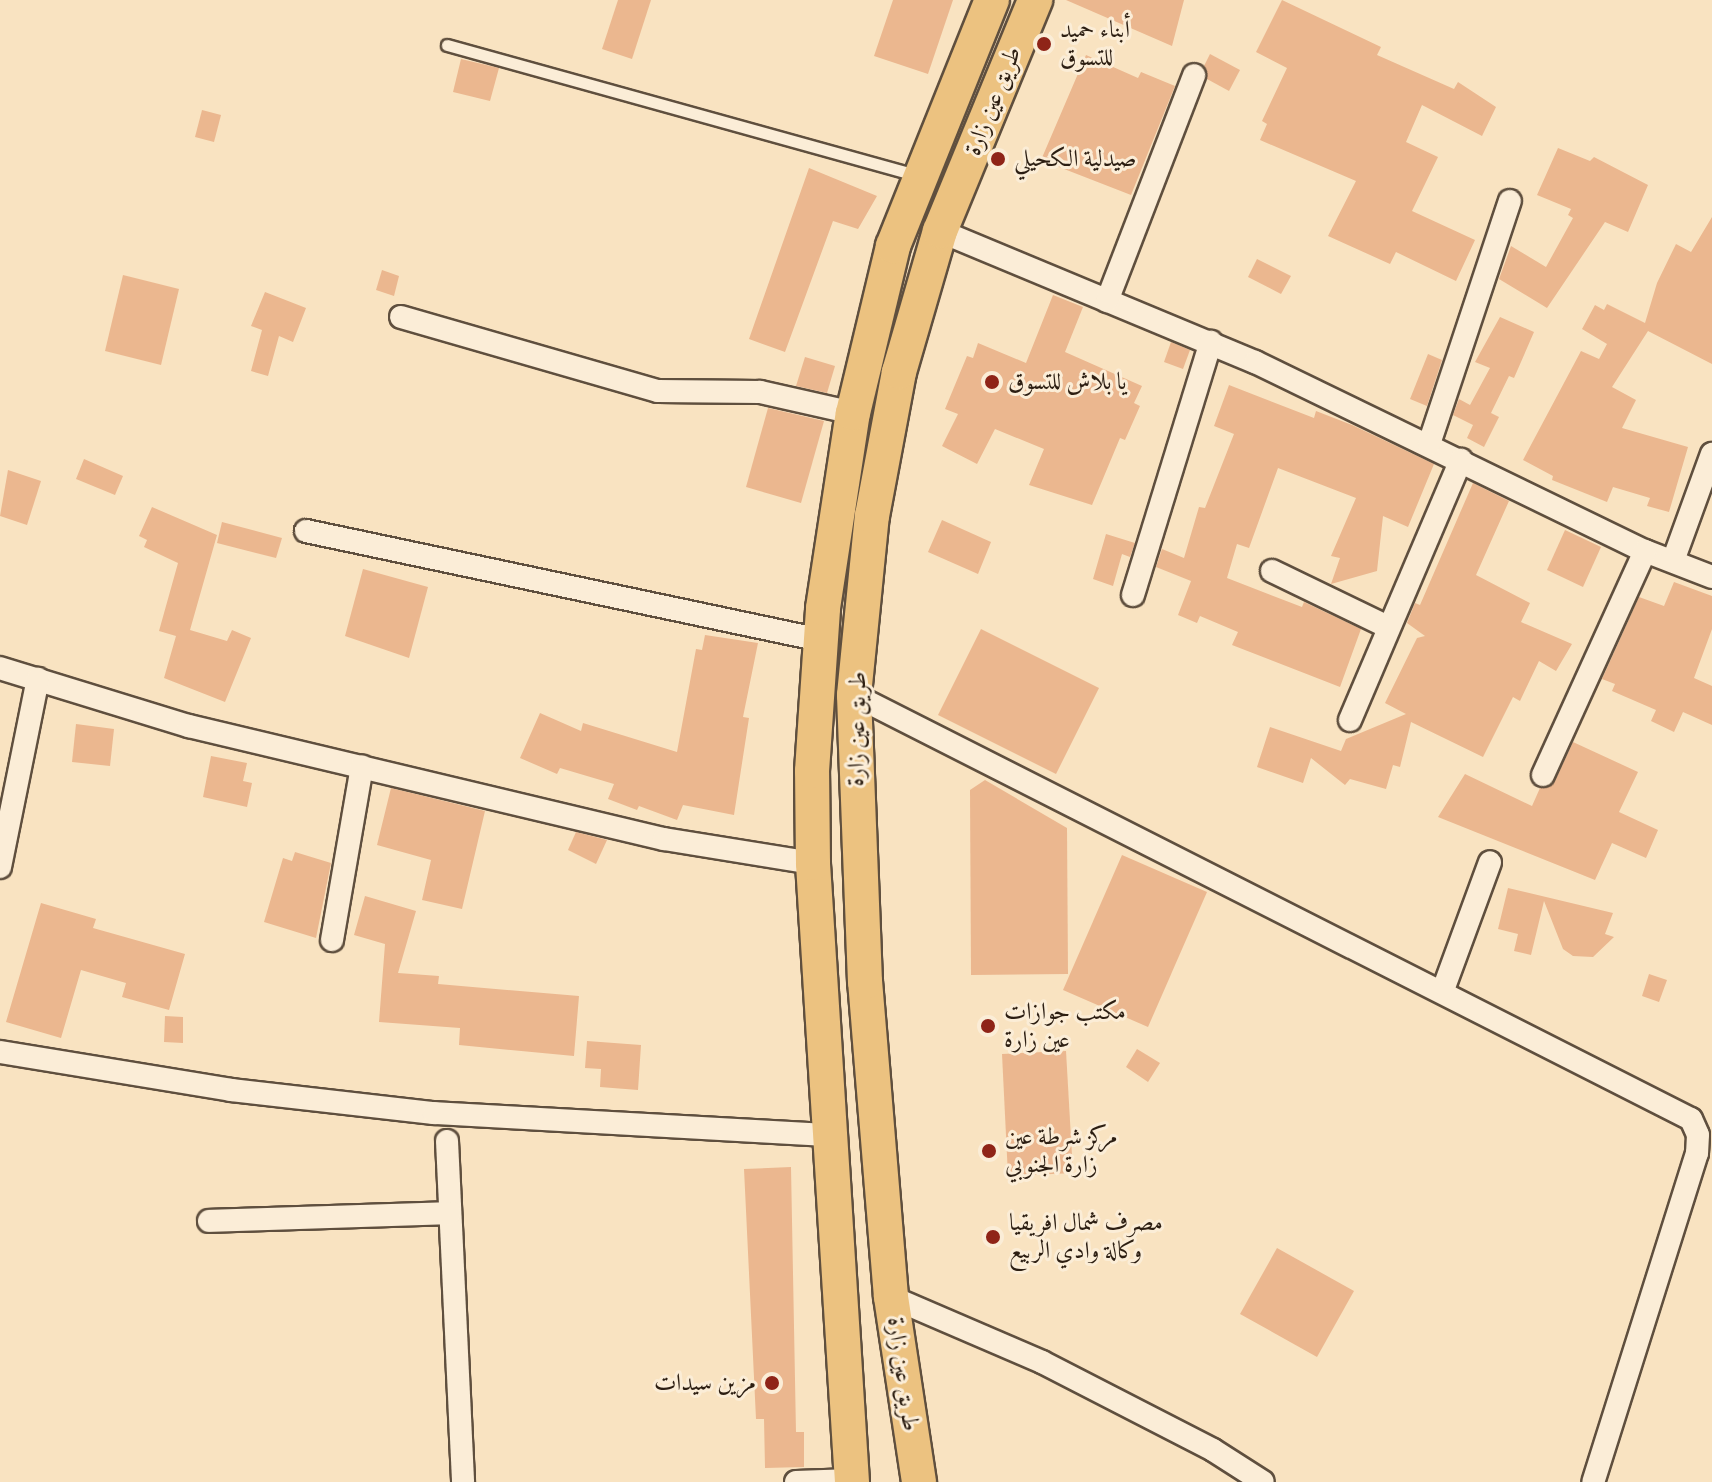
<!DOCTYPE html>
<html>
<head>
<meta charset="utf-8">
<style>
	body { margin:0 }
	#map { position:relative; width:1712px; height:1482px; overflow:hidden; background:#f9e3c1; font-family:"IM FELL French Canon",Amiri,serif }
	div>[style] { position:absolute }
	.building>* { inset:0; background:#ebb78f }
	.roads { filter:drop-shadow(2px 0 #5f4f3e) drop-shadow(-2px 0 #5f4f3e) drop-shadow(0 2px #5f4f3e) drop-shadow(0 -2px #5f4f3e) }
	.service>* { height:11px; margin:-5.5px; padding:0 5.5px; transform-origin:5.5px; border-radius:5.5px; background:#fbedd7 }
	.minor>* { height:22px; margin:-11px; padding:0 11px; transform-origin:11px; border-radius:11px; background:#fbedd7 }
	.primary>* { height:34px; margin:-17px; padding:0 17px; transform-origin:17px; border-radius:17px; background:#ecc280 }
	.dots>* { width:22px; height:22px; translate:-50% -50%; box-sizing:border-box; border:4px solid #fbedd7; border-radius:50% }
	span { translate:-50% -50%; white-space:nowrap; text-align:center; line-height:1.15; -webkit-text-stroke:6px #fbedd7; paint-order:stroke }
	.poi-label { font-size:24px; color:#2c1e12 }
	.left { translate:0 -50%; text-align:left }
	.right { translate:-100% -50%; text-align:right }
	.street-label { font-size:24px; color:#2c1e12 }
</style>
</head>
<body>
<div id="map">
	<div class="building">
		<i style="clip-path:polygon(618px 0,651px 0,632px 59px,602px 49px)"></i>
		<i style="clip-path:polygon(893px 0,953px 0,928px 74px,874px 56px)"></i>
		<i style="clip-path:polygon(1066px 0,1184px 0,1172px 46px)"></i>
		<i style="clip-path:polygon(1282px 0,1381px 47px,1377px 55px,1454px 89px,1458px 82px,1496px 107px,1482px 136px,1422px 105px,1406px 142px,1438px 157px,1412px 211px,1475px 240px,1456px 281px,1396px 252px,1390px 264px,1328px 236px,1356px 181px,1260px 140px,1267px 124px,1262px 121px,1287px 68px,1256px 52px)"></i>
		<i style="clip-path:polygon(1210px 54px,1240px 70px,1229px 91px,1207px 79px,1204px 66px)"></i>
		<i style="clip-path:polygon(1086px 55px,1138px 78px,1141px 72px,1175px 86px,1131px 195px,1041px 160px)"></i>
		<i style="clip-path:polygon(461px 59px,499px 68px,490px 101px,453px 92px)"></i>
		<i style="clip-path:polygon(202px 110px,221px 115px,214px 142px,195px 137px)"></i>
		<i style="clip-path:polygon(1558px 148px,1590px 161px,1594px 157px,1648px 185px,1628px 232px,1605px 222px,1547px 308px,1499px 279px,1511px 246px,1546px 267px,1573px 218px,1568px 215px,1571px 209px,1537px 195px)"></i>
		<i style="clip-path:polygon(809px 168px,877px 196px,858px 229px,833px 221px,785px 352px,749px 339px)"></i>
		<i style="clip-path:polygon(1712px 217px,1712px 364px,1648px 331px,1612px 387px,1636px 400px,1622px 428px,1688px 447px,1669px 512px,1647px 506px,1650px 498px,1613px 487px,1607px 502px,1552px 480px,1553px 476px,1523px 460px,1581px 351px,1599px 359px,1607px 344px,1582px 329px,1595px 305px,1604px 310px,1607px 304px,1645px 323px,1657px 283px,1676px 244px,1691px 252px)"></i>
		<i style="clip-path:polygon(1257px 259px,1291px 276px,1281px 294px,1248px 277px)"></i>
		<i style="clip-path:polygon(382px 270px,399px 276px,394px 296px,376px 290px)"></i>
		<i style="clip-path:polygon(123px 275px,179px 289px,161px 365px,105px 351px)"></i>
		<i style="clip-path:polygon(265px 292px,306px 308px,293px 342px,279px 336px,268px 376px,251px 371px,262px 330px,251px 326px)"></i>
		<i style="clip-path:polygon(1053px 295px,1083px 307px,1065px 352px,1142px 386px,1134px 403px,1140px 406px,1125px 440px,1120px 438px,1092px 505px,1029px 485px,1044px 449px,995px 429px,977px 464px,942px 446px,958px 414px,945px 409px,967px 356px,973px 358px,978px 343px,1026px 363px)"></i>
		<i style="clip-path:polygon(1500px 317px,1534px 332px,1514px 378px,1509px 376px,1491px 413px,1499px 417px,1484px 447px,1467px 438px,1473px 425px,1453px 415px,1459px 399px,1470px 405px,1490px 368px,1475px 362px)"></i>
		<i style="clip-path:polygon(1171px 342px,1190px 350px,1183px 369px,1164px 362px)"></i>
		<i style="clip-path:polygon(1428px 354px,1442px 360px,1427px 406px,1410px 399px)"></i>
		<i style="clip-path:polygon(805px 357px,835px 366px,827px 393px,796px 386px)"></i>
		<i style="clip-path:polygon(1229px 385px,1314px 418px,1316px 411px,1352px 425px,1434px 464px,1408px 527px,1383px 516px,1377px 571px,1331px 584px,1340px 558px,1331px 556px,1356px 498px,1278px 468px,1249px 548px,1237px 544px,1227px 578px,1302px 607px,1304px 602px,1361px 629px,1340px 687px,1232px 645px,1238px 632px,1200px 616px,1197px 623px,1178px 615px,1191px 581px,1156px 567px,1162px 549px,1184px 558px,1199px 507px,1205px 508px,1234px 434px,1214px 426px)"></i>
		<i style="clip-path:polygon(768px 408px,824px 421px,801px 503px,746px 487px)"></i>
		<i style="clip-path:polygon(84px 459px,123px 476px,115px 495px,76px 479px)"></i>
		<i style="clip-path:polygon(8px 470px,41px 481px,27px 525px,0 516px)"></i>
		<i style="clip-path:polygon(1473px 483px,1509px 501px,1476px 575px,1530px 603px,1521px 622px,1572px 644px,1556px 671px,1539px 661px,1520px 701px,1513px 697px,1483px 757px,1411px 722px,1400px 767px,1393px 765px,1386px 789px,1350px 779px,1345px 785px,1311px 758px,1303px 783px,1257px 767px,1270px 727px,1341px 751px,1346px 739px,1406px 714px,1385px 703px,1417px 638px,1425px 636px,1407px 623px,1415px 603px,1420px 605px)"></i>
		<i style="clip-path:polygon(152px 507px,217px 535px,190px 630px,227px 641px,232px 630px,251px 638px,225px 702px,164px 678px,176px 636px,159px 631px,178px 563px,144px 547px,147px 540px,139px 536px)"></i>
		<i style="clip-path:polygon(942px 520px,991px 542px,978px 574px,928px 552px)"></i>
		<i style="clip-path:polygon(222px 522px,282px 538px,276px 558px,217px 543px)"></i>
		<i style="clip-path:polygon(1565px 530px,1601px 547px,1583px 587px,1547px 570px)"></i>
		<i style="clip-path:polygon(1106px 534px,1135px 543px,1130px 557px,1122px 554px,1113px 586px,1093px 579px)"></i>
		<i style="clip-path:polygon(363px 569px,428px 587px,409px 658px,345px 636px)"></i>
		<i style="clip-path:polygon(1674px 582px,1712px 596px,1712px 629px,1694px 678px,1712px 686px,1712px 725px,1683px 712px,1674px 732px,1651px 721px,1656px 710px,1612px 691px,1615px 684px,1602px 679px,1639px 597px,1664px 606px)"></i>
		<i style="clip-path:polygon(981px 629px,1099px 688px,1056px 774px,938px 715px)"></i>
		<i style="clip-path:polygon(705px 635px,758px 643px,743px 717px,749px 718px,734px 815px,683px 805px,677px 820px,639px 806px,637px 810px,608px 799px,614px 784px,560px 768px,557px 774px,520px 758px,540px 713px,581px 731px,583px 723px,677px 752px,696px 649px,702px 650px)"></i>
		<i style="clip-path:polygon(76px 724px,114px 729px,110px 766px,72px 762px)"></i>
		<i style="clip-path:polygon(1573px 742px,1638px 772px,1619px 812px,1658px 830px,1646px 858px,1612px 843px,1595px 880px,1438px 817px,1465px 774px,1532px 806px,1540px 788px,1555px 781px)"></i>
		<i style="clip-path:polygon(211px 756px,247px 763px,243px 781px,252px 783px,247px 807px,203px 797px)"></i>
		<i style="clip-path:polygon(985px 780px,1067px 828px,1068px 974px,971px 975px,970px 790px)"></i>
		<i style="clip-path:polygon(391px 788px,485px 811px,462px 909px,422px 900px,431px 860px,377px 845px)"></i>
		<i style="clip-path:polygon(576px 832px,607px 840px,596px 864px,568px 850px)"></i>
		<i style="clip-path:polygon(295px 852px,331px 863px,316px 938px,264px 922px,283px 858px,292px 861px)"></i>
		<i style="clip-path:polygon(1122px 855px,1207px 892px,1148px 1027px,1063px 990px)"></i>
		<i style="clip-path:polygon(1508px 888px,1613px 913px,1605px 934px,1614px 937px,1593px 957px,1573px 956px,1563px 949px,1544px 901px,1531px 955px,1514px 951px,1518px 934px,1498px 929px)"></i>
		<i style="clip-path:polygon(365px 896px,416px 911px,398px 973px,439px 976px,438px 984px,579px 996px,574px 1056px,459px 1045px,460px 1028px,379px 1022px,385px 944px,354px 935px)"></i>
		<i style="clip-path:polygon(41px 903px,96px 919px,93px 928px,185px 954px,169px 1010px,122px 997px,126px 983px,81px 970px,61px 1038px,6px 1022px)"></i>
		<i style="clip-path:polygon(1649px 974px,1667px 980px,1659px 1002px,1642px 996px)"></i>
		<i style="clip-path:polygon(165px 1016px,183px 1017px,183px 1043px,164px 1042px)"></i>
		<i style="clip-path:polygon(587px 1041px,641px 1045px,638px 1090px,600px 1087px,601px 1069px,585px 1068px)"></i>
		<i style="clip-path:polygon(1137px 1049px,1160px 1063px,1148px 1082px,1126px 1067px)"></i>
		<i style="clip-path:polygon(1066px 1051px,1073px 1173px,1008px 1176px,1002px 1054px)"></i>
		<i style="clip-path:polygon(791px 1167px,796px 1432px,804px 1432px,804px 1467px,765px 1468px,764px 1419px,756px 1419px,744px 1169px)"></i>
		<i style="clip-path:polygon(1277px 1248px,1354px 1291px,1317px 1357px,1240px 1314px)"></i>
	</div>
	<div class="roads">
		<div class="service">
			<i style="left:447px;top:45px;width:487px;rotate:15.5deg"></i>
		</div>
		<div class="minor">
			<i style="left:940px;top:231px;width:341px;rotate:22.6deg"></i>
			<i style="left:1255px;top:362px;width:433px;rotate:25.9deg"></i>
			<i style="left:1645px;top:551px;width:72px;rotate:21.2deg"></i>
			<i style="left:1107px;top:301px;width:242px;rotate:-68.9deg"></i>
			<i style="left:401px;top:317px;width:267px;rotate:16.1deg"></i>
			<i style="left:658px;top:391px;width:102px;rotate:0.6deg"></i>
			<i style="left:760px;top:392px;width:95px;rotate:12.7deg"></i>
			<i style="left:1429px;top:444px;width:256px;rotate:-71.6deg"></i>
			<i style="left:306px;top:531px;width:526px;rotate:11.95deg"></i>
			<i style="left:1673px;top:561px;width:114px;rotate:-70deg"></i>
			<i style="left:1272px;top:571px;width:129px;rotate:25.8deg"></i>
			<i style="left:1133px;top:595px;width:265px;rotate:-72.9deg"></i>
			<i style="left:0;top:668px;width:198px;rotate:17.1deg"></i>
			<i style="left:189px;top:726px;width:488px;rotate:13.4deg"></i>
			<i style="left:664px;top:839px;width:151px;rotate:9.2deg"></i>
			<i style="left:854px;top:695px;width:938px;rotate:26.87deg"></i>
			<i style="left:1691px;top:1119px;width:17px;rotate:66deg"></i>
			<i style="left:1698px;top:1135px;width:18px;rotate:93deg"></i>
			<i style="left:1697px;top:1153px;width:345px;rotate:107.5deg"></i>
			<i style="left:1350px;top:720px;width:283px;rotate:-66.9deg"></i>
			<i style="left:1543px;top:775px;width:246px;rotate:-65.5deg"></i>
			<i style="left:0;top:867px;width:192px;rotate:-78.6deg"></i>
			<i style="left:332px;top:940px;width:176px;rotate:-80.2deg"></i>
			<i style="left:1443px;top:990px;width:136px;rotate:-69.8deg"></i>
			<i style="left:0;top:1052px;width:234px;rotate:9.3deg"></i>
			<i style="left:231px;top:1090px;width:204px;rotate:6.5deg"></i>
			<i style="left:434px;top:1113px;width:400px;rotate:3.2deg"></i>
			<i style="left:447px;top:1141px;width:341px;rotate:87.3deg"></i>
			<i style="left:209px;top:1221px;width:241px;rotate:-1.9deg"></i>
			<i style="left:891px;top:1297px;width:164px;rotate:23.3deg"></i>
			<i style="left:1042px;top:1362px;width:192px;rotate:27.2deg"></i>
			<i style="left:1213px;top:1450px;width:59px;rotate:32.6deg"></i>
			<i style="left:796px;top:1482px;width:56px;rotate:-2deg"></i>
		</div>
		<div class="primary">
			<i style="left:852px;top:1482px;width:620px;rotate:-93.61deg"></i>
			<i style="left:813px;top:863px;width:92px;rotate:-90.6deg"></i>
			<i style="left:812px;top:771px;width:163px;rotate:-86.1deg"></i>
			<i style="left:823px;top:608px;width:197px;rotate:-81.3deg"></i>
			<i style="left:853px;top:413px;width:172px;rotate:-76.5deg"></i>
			<i style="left:893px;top:246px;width:265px;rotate:-68.1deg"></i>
			<i style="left:919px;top:1482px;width:187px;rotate:-98.6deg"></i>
			<i style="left:891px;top:1297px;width:316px;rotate:-94.7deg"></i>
			<i style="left:865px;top:982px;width:287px;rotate:-92.2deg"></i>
			<i style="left:854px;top:695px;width:180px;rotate:-84.3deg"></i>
			<i style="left:872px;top:516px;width:147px;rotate:-79.4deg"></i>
			<i style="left:899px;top:372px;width:147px;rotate:-73.8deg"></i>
			<i style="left:940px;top:231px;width:250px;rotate:-67.6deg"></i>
		</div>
	</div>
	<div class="dots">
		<i style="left:1044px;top:44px;background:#8f2418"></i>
		<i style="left:998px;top:159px;background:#8f2418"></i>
		<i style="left:992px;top:382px;background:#8f2418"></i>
		<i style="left:988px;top:1026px;background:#8f2418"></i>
		<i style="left:989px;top:1151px;background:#8f2418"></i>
		<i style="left:993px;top:1237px;background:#8f2418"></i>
		<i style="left:772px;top:1383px;background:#8f2418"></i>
	</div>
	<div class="poi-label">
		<span class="left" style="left:1060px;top:44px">أبناء حميد<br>للتسوق</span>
		<span class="left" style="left:1014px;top:159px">صيدلية الكحيلي</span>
		<span class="left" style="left:1008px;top:382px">يا بلاش للتسوق</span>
		<span class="left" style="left:1004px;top:1026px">مكتب جوازات<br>عين زارة</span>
		<span class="left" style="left:1005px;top:1151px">مركز شرطة عين<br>زارة الجنوبي</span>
		<span class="left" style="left:1009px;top:1237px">مصرف شمال افريقيا<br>وكالة وادي الربيع</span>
		<span class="right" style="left:756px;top:1383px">مزين سيدات</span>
	</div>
	<div class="street-label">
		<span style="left:993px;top:101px;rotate:-68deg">طريق عين زارة</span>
		<span style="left:857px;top:729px;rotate:-89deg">طريق عين زارة</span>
		<span style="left:903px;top:1374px;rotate:82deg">طريق عين زارة</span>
	</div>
</div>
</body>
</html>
